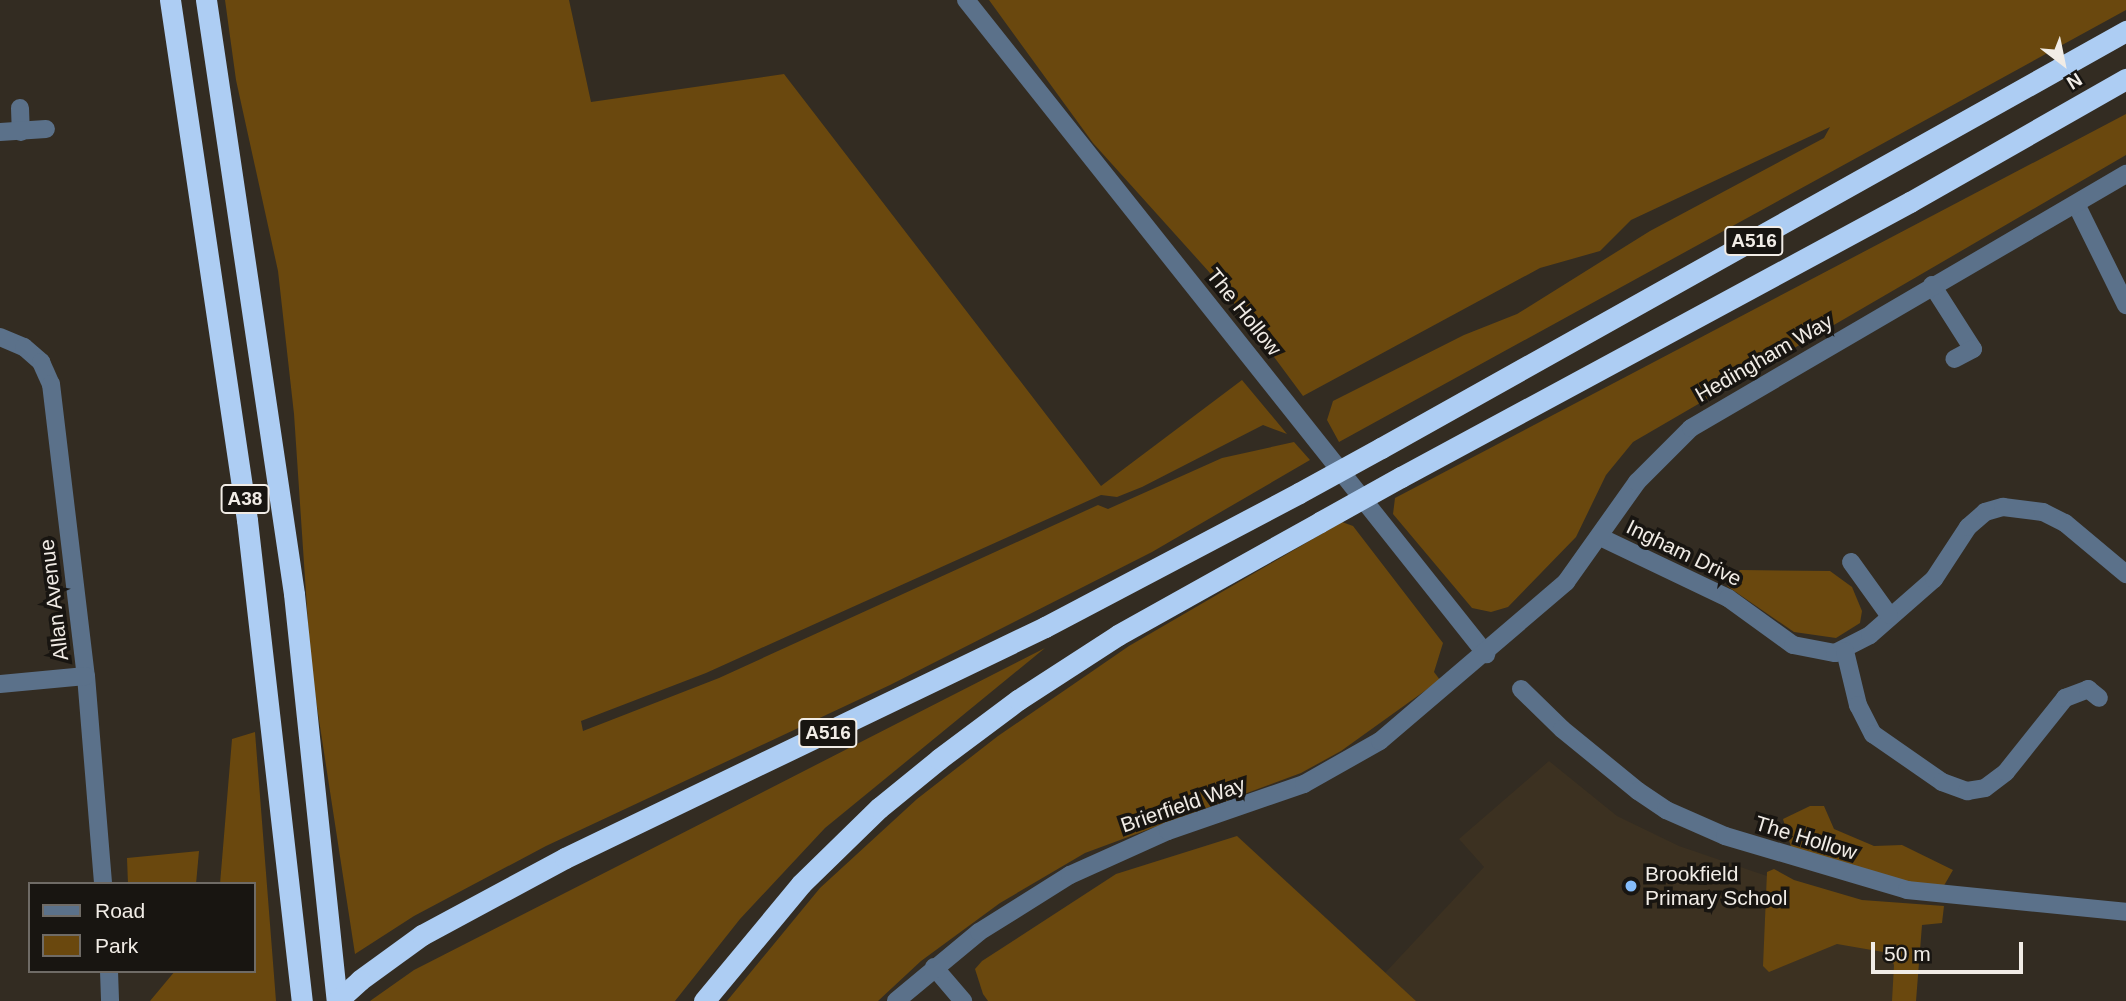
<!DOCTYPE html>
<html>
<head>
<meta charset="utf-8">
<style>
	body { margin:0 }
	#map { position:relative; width:2126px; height:1001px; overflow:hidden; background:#332c22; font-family:Arial,sans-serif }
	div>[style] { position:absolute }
	.built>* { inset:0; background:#3c3121 }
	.green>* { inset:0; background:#6a480e }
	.minor>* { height:18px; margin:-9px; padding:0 9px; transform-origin:9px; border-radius:9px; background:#5b718a }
	.highway>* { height:21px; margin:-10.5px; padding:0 10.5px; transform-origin:10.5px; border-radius:10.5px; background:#adcdf3 }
	.highway-bridge>* { height:21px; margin:-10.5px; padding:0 10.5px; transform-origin:10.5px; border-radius:10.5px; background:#adcdf3 }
	.dots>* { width:19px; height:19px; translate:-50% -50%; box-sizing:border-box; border:4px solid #181511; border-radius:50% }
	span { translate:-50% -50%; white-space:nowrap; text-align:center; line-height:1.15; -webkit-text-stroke:7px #181511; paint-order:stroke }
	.shield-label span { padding:2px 5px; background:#181511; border:2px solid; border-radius:5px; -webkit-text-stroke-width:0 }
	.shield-label { font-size:19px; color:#f1ece6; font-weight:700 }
	.street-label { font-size:21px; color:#f1ece6 }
	.poi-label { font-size:21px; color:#f1ece6 }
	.left { translate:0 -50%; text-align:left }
	.legend { position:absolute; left:28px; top:882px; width:228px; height:91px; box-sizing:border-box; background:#181511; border:2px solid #6f6b66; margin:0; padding:9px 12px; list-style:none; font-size:21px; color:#f1ece6 }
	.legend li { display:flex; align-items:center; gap:14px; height:35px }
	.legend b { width:35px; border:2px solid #6f6b66 }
	.north { position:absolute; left:2028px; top:28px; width:70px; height:70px; -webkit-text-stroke:5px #181511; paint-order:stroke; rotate:148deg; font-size:19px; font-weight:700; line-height:28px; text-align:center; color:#f1ece6 }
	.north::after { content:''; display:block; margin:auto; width:24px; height:32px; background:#f1ece6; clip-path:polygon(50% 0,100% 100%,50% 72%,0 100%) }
	.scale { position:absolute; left:1871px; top:942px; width:152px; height:32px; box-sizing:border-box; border:4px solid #f1ece6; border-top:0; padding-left:9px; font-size:21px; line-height:24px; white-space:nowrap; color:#f1ece6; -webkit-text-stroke:5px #181511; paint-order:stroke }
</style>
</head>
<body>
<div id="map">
	<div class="built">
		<i style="clip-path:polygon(1549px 761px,1617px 816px,1679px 846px,1852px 905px,1904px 911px,1904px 1001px,1416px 1001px,1385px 973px,1484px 867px,1459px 839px)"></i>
	</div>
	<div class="green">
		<i style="clip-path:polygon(225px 0,569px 0,591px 102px,784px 74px,1101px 486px,1242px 380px,1287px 434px,1263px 425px,1142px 487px,1117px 497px,1101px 495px,706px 673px,581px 721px,583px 731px,719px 678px,1098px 505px,1108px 509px,1222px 458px,1294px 442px,1310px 460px,1152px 552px,890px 685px,546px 846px,414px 916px,355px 954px,311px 668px,294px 414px,278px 271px,236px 80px)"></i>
		<i style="clip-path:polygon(989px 0,2126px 0,2126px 10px,1339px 442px,1327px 420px,1333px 401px,1464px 335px,1517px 314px,1650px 231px,1824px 138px,1830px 127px,1631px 220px,1600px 251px,1540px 268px,1303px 396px,1219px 283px,1093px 143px)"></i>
		<i style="clip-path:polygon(2126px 114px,2126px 155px,1633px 442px,1606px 475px,1576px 537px,1508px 607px,1491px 612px,1472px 608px,1393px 514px,1395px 498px)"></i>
		<i style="clip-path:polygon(1342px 522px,1353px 526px,1443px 643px,1434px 672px,1440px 680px,1341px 751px,1301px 773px,1085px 853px,1000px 903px,921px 961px,878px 1001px,727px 1001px,820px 888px,917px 799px,998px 736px,1129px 646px)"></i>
		<i style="clip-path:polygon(1740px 570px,1830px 571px,1852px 587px,1862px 611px,1860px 623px,1836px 638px,1794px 632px,1727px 586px)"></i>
		<i style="clip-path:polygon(1045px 648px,825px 828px,740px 919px,675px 1001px,370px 1001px,414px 970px)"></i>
		<i style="clip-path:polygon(255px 732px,276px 1001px,150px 1001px,175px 971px,254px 971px,254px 884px,220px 884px,232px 739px)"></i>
		<i style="clip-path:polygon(1810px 806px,1824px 806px,1834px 829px,1874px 846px,1902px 845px,1953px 870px,1942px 889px,1905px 883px,1791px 847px,1783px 819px)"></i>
		<i style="clip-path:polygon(1237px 836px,1416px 1001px,988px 1001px,983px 994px,975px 969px,982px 961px,1116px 874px)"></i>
		<i style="clip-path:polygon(199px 851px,196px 884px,128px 884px,127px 858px)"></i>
		<i style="clip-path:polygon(1774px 869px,1794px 880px,1862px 900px,1944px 906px,1942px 923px,1922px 925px,1916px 1001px,1892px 1001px,1894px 965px,1889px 953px,1837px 944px,1769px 972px,1763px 966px,1767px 872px)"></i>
	</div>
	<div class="minor">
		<i style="left:966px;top:0;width:836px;rotate:51.51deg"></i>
		<i style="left:20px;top:108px;width:24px;rotate:88deg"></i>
		<i style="left:0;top:132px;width:46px;rotate:-3.7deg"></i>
		<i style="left:2076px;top:204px;width:113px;rotate:63.7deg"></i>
		<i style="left:1932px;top:285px;width:76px;rotate:57.4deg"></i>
		<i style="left:1973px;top:349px;width:21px;rotate:152deg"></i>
		<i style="left:0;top:337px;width:26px;rotate:23deg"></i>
		<i style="left:24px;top:347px;width:23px;rotate:41deg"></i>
		<i style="left:41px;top:362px;width:24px;rotate:66deg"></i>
		<i style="left:51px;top:384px;width:294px;rotate:83.2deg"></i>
		<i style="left:86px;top:676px;width:209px;rotate:85.3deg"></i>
		<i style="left:1600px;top:537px;width:142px;rotate:25.5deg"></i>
		<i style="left:1728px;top:598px;width:80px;rotate:35.9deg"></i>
		<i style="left:1793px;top:645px;width:43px;rotate:10.8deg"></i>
		<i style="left:1835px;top:653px;width:39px;rotate:-27deg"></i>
		<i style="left:1870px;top:635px;width:85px;rotate:-41.2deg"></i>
		<i style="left:1934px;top:579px;width:62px;rotate:-56.8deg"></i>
		<i style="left:1968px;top:527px;width:23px;rotate:-41deg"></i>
		<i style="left:1985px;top:512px;width:19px;rotate:-16deg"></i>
		<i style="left:2003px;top:507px;width:40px;rotate:7.1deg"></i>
		<i style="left:2043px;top:512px;width:25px;rotate:27deg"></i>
		<i style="left:2065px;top:523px;width:80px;rotate:39.9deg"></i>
		<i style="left:1851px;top:562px;width:65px;rotate:54.4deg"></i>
		<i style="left:1845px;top:651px;width:56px;rotate:76.5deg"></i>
		<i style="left:1858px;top:705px;width:33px;rotate:63deg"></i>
		<i style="left:1873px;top:734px;width:84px;rotate:34.8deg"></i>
		<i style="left:1942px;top:782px;width:27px;rotate:20deg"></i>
		<i style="left:1967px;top:791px;width:18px;rotate:-9deg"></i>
		<i style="left:1985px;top:788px;width:26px;rotate:-37deg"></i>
		<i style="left:2006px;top:772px;width:95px;rotate:-51.4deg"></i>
		<i style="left:2065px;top:698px;width:25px;rotate:-21deg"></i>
		<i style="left:2088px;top:689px;width:14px;rotate:39deg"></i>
		<i style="left:0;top:684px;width:86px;rotate:-5.3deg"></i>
		<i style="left:1521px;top:689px;width:57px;rotate:44.3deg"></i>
		<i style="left:1562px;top:729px;width:98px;rotate:39.2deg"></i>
		<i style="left:1638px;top:791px;width:34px;rotate:34deg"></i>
		<i style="left:1666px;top:810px;width:64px;rotate:23.8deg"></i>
		<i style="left:1725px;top:836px;width:190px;rotate:16.5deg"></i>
		<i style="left:1907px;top:890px;width:220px;rotate:5.7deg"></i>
		<i style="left:934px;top:967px;width:45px;rotate:49.5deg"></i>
		<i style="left:109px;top:971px;width:30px;rotate:88deg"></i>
		<i style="left:896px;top:1001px;width:108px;rotate:-39.7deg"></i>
		<i style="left:979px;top:932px;width:107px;rotate:-32.1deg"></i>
		<i style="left:1070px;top:875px;width:107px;rotate:-24.2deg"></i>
		<i style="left:1168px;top:831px;width:144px;rotate:-19.1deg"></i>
		<i style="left:1304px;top:784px;width:87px;rotate:-29.5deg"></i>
		<i style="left:1380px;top:741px;width:245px;rotate:-40.5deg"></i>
		<i style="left:1566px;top:582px;width:123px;rotate:-54.6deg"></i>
		<i style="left:1637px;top:482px;width:76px;rotate:-45deg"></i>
		<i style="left:1691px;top:428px;width:504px;rotate:-30.28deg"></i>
	</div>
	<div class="highway">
		<i style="left:170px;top:0;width:526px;rotate:81.58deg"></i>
		<i style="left:247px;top:520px;width:484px;rotate:83.5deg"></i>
		<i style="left:206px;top:0;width:600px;rotate:81.57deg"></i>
		<i style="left:294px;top:594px;width:409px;rotate:84deg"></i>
		<i style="left:1381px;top:448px;width:854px;rotate:-29.24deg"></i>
		<i style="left:1401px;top:477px;width:579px;rotate:-28.38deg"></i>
		<i style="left:1910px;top:202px;width:249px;rotate:-29.7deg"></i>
		<i style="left:360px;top:980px;width:77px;rotate:-36deg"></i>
		<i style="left:422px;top:935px;width:162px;rotate:-28.3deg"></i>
		<i style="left:565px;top:858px;width:533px;rotate:-25.7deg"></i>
		<i style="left:1045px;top:627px;width:287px;rotate:-27.8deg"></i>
		<i style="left:704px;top:1001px;width:152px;rotate:-50.3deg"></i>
		<i style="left:801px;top:884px;width:109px;rotate:-44.3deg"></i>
		<i style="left:879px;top:808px;width:77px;rotate:-39.2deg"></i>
		<i style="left:939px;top:759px;width:99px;rotate:-36.8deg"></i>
		<i style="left:1018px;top:700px;width:119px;rotate:-33deg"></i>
		<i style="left:1118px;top:635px;width:231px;rotate:-29.2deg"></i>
	</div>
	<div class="highway-bridge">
		<i style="left:1299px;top:493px;width:94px;rotate:-28.8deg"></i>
		<i style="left:1320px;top:522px;width:93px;rotate:-29.1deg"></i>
		<i style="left:337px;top:1001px;width:31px;rotate:-42deg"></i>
	</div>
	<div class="dots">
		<i style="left:1631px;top:886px;background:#84bcfb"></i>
	</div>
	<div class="shield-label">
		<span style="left:1754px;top:241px">A516</span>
		<span style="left:245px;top:499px">A38</span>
		<span style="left:828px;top:733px">A516</span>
	</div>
	<div class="street-label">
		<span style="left:1244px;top:312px;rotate:51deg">The Hollow</span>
		<span style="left:1764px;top:358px;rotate:-30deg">Hedingham Way</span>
		<span style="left:1684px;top:553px;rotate:26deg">Ingham Drive</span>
		<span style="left:54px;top:600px;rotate:-97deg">Allan Avenue</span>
		<span style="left:1183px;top:805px;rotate:-19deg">Brierfield Way</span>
		<span style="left:1806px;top:838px;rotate:17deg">The Hollow</span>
	</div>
	<div class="poi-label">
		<span class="left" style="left:1645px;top:886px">Brookfield<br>Primary School</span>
	</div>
	<ul class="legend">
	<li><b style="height:9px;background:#5b718a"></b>Road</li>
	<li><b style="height:19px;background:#6a480e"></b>Park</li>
	</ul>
	<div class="north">N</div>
	<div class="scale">50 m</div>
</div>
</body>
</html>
